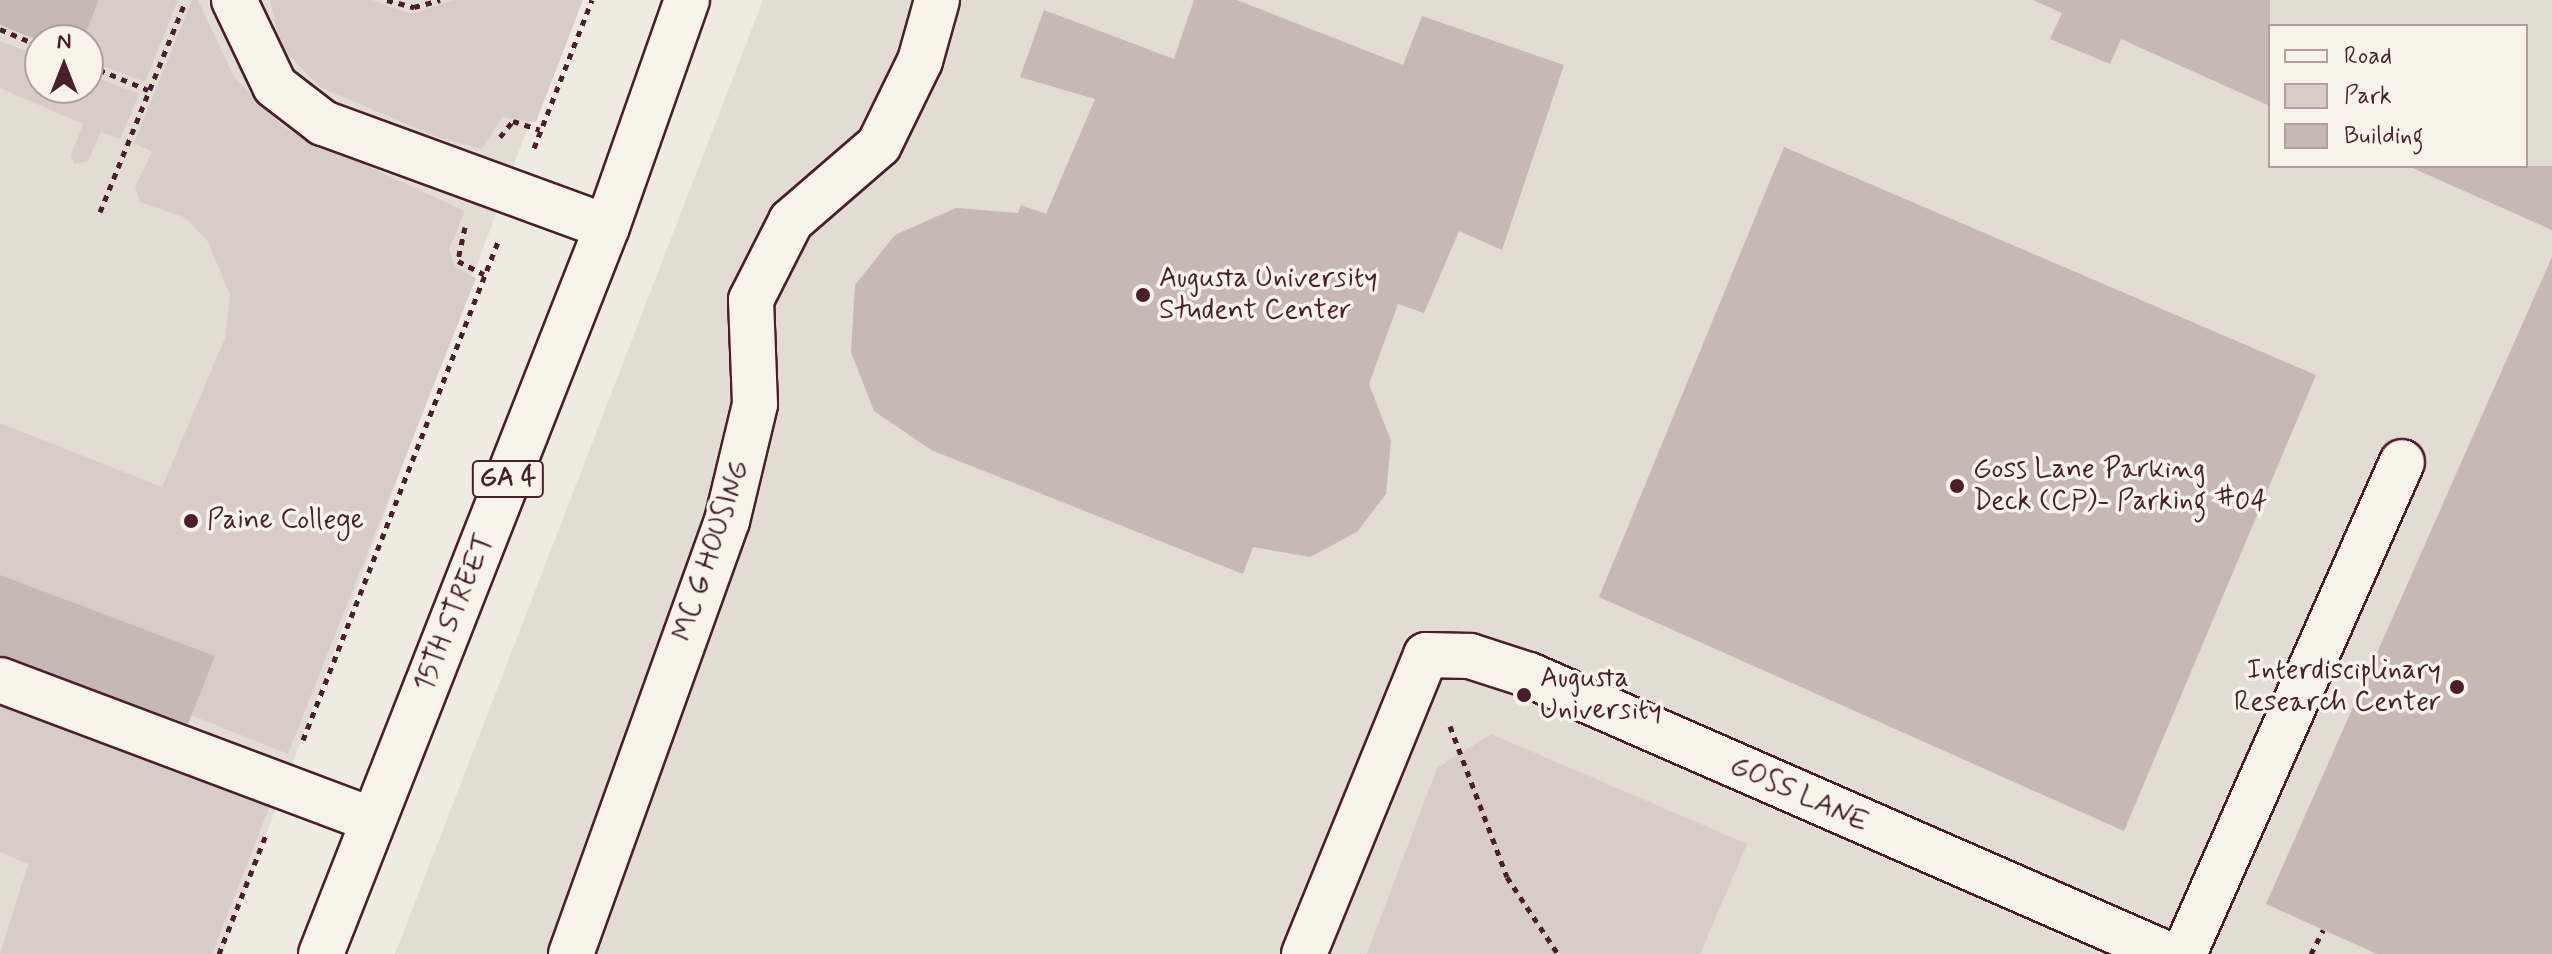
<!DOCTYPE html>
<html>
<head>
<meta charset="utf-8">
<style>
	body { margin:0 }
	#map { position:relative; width:2552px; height:954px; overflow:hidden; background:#f0ebe0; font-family:Mynerve,sans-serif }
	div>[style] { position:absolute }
	.built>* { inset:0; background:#e3dcd2 }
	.green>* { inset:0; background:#d8cdc6 }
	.building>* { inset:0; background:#c6b8b3 }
	.path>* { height:5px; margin-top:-2.5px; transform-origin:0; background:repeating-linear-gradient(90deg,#4a1f2b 0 6px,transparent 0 12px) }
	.roads { filter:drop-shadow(2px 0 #4a1f2b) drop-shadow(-2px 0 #4a1f2b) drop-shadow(0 2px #4a1f2b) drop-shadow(0 -2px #4a1f2b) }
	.minor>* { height:44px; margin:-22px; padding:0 22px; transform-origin:22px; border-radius:22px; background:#f7f3e8 }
	.major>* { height:44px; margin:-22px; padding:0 22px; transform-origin:22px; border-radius:22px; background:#f7f3e8 }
	.dots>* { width:22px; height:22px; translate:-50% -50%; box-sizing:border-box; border:4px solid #f7f3e8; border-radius:50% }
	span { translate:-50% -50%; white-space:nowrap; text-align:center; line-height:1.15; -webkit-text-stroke:7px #f7f3e8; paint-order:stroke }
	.shield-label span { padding:2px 6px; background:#f7f3e8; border:2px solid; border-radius:6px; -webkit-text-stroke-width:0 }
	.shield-label { font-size:26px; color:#4a1f2b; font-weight:700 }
	.poi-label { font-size:28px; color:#4a1f2b }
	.left { translate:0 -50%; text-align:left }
	.right { translate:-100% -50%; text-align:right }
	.street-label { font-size:28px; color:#4a1f2b }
	.legend { position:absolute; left:2268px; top:24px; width:260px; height:144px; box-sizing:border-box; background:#f7f3e8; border:2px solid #b29e9c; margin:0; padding:10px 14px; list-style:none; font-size:24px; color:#4a1f2b }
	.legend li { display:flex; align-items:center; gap:16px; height:40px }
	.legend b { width:40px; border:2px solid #b29e9c }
	.north { position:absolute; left:24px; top:24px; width:80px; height:80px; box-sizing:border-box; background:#f7f3e8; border:2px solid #b29e9c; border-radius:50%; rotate:0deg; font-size:22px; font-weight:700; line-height:32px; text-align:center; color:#4a1f2b }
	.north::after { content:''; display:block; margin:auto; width:28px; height:36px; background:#4a1f2b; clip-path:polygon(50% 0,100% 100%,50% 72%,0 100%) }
</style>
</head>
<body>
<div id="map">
	<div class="built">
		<i style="clip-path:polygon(evenodd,0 0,575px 0,222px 954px,0 954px,0 0,40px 40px,88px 40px,88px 88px,40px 88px,40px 40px)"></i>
		<i style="clip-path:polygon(evenodd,763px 0,2552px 0,2552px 954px,395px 954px,763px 0,2270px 26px,2526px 26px,2526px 166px,2270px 166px,2270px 26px)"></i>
	</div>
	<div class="green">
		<i style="clip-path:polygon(99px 0,178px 0,145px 82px,88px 60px,83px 40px)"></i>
		<i style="clip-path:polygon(192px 0,198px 0,234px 77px,285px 128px,465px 211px,449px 249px,455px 267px,476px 278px,288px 754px,191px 715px,214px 657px,0 575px,0 423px,162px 487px,225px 338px,230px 295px,208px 242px,186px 218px,140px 202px,135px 187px,152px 152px,134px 143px)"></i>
		<i style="clip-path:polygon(270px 0,372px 0,411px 14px,454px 0,583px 0,536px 122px,502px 117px,482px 149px,437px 137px,320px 87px,280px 46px)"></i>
		<i style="clip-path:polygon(0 41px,40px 56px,40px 88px,88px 88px,88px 74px,139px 94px,120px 139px,101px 132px,88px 161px,74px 164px,71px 155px,83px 124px,0 88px)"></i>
		<i style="clip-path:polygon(0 692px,274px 795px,212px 954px,0 954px,28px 864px,0 852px)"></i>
		<i style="clip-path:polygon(1491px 734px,1747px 844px,1700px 954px,1367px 954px,1437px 768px)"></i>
	</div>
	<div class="building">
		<i style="clip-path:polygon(0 0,99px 0,83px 40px,37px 40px,0 25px)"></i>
		<i style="clip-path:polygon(1194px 0,1237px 0,1403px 65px,1422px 16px,1564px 65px,1502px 250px,1459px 231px,1424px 313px,1398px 304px,1369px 384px,1391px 441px,1386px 494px,1357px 532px,1310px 557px,1253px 547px,1243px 574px,931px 450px,874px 411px,851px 352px,855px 285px,895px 235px,956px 208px,1018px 213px,1021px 205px,1046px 214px,1095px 99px,1020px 77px,1044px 10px,1174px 59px)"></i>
		<i style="clip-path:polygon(2033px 0,2270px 0,2270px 106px,2121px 39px,2110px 64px,2050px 39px,2062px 13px)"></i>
		<i style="clip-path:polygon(1784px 147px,2316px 375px,2124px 831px,1599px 597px)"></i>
		<i style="clip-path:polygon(2408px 166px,2552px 166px,2552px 230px)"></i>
		<i style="clip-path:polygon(2552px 257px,2552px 954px,2377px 954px,2266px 904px)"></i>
		<i style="clip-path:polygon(0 575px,215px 656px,188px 724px,0 656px)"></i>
	</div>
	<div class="path">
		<i style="left:387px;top:0;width:28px;rotate:15deg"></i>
		<i style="left:414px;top:7px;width:27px;rotate:-15deg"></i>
		<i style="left:0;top:29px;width:43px;rotate:23deg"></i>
		<i style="left:88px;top:65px;width:65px;rotate:22.6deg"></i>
		<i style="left:500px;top:137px;width:21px;rotate:-51deg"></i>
		<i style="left:513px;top:121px;width:28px;rotate:18deg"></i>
		<i style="left:534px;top:148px;width:159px;rotate:-68.6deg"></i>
		<i style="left:100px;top:212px;width:223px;rotate:-67.9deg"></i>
		<i style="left:465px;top:227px;width:35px;rotate:102deg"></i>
		<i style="left:458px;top:261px;width:29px;rotate:27deg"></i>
		<i style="left:1450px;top:726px;width:161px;rotate:69.3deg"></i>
		<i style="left:1507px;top:877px;width:92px;rotate:56.5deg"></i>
		<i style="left:303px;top:740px;width:538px;rotate:-68.63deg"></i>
		<i style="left:219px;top:954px;width:131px;rotate:-68.5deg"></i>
		<i style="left:2311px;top:954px;width:27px;rotate:-63deg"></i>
	</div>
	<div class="roads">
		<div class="minor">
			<i style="left:234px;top:0;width:95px;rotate:64.5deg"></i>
			<i style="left:275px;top:86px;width:61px;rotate:37.6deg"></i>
			<i style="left:323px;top:123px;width:302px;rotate:20.1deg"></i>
			<i style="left:0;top:680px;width:398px;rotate:20.6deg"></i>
			<i style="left:571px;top:954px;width:460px;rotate:-70.2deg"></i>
			<i style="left:727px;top:521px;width:120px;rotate:-76.5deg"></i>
			<i style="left:755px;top:404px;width:104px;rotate:-92.2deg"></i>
			<i style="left:751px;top:300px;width:89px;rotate:-63.1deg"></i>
			<i style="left:791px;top:221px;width:116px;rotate:-40.8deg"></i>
			<i style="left:879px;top:145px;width:93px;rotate:-64deg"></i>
			<i style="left:920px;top:61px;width:63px;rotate:-74.4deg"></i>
			<i style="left:1304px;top:954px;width:323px;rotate:-67.8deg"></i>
			<i style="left:1426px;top:655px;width:44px;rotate:1.3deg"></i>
			<i style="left:1470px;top:656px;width:62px;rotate:17.9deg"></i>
			<i style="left:1529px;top:675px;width:696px;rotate:23.62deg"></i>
			<i style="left:2184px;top:954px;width:538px;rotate:-66.1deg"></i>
		</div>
		<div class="major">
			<i style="left:321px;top:954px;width:781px;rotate:-68.53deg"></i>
			<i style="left:607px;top:227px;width:241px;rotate:-70.6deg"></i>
		</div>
	</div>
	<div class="dots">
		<i style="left:1143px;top:295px;background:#4a1f2b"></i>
		<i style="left:1957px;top:486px;background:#4a1f2b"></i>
		<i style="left:191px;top:521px;background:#4a1f2b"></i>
		<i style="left:2457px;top:687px;background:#4a1f2b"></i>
		<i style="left:1524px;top:695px;background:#4a1f2b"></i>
	</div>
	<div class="shield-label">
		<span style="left:508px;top:479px">GA 4</span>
	</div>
	<div class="poi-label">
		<span class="left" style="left:1159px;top:295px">Augusta University<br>Student Center</span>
		<span class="left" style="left:1973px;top:486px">Goss Lane Parking<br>Deck (CP)- Parking #04</span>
		<span class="left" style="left:207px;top:521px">Paine College</span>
		<span class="right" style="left:2441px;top:687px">Interdisciplinary<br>Research Center</span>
		<span class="left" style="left:1540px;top:695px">Augusta<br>University</span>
	</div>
	<div class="street-label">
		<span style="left:712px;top:551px;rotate:-72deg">MC G HOUSING</span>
		<span style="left:455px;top:613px;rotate:-68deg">15TH STREET</span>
		<span style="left:1799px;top:795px;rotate:24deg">GOSS LANE</span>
	</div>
	<ul class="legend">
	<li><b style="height:10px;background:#f7f3e8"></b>Road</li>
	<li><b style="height:22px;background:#d8cdc6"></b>Park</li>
	<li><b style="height:22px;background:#c6b8b3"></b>Building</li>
	</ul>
	<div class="north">N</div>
</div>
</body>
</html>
